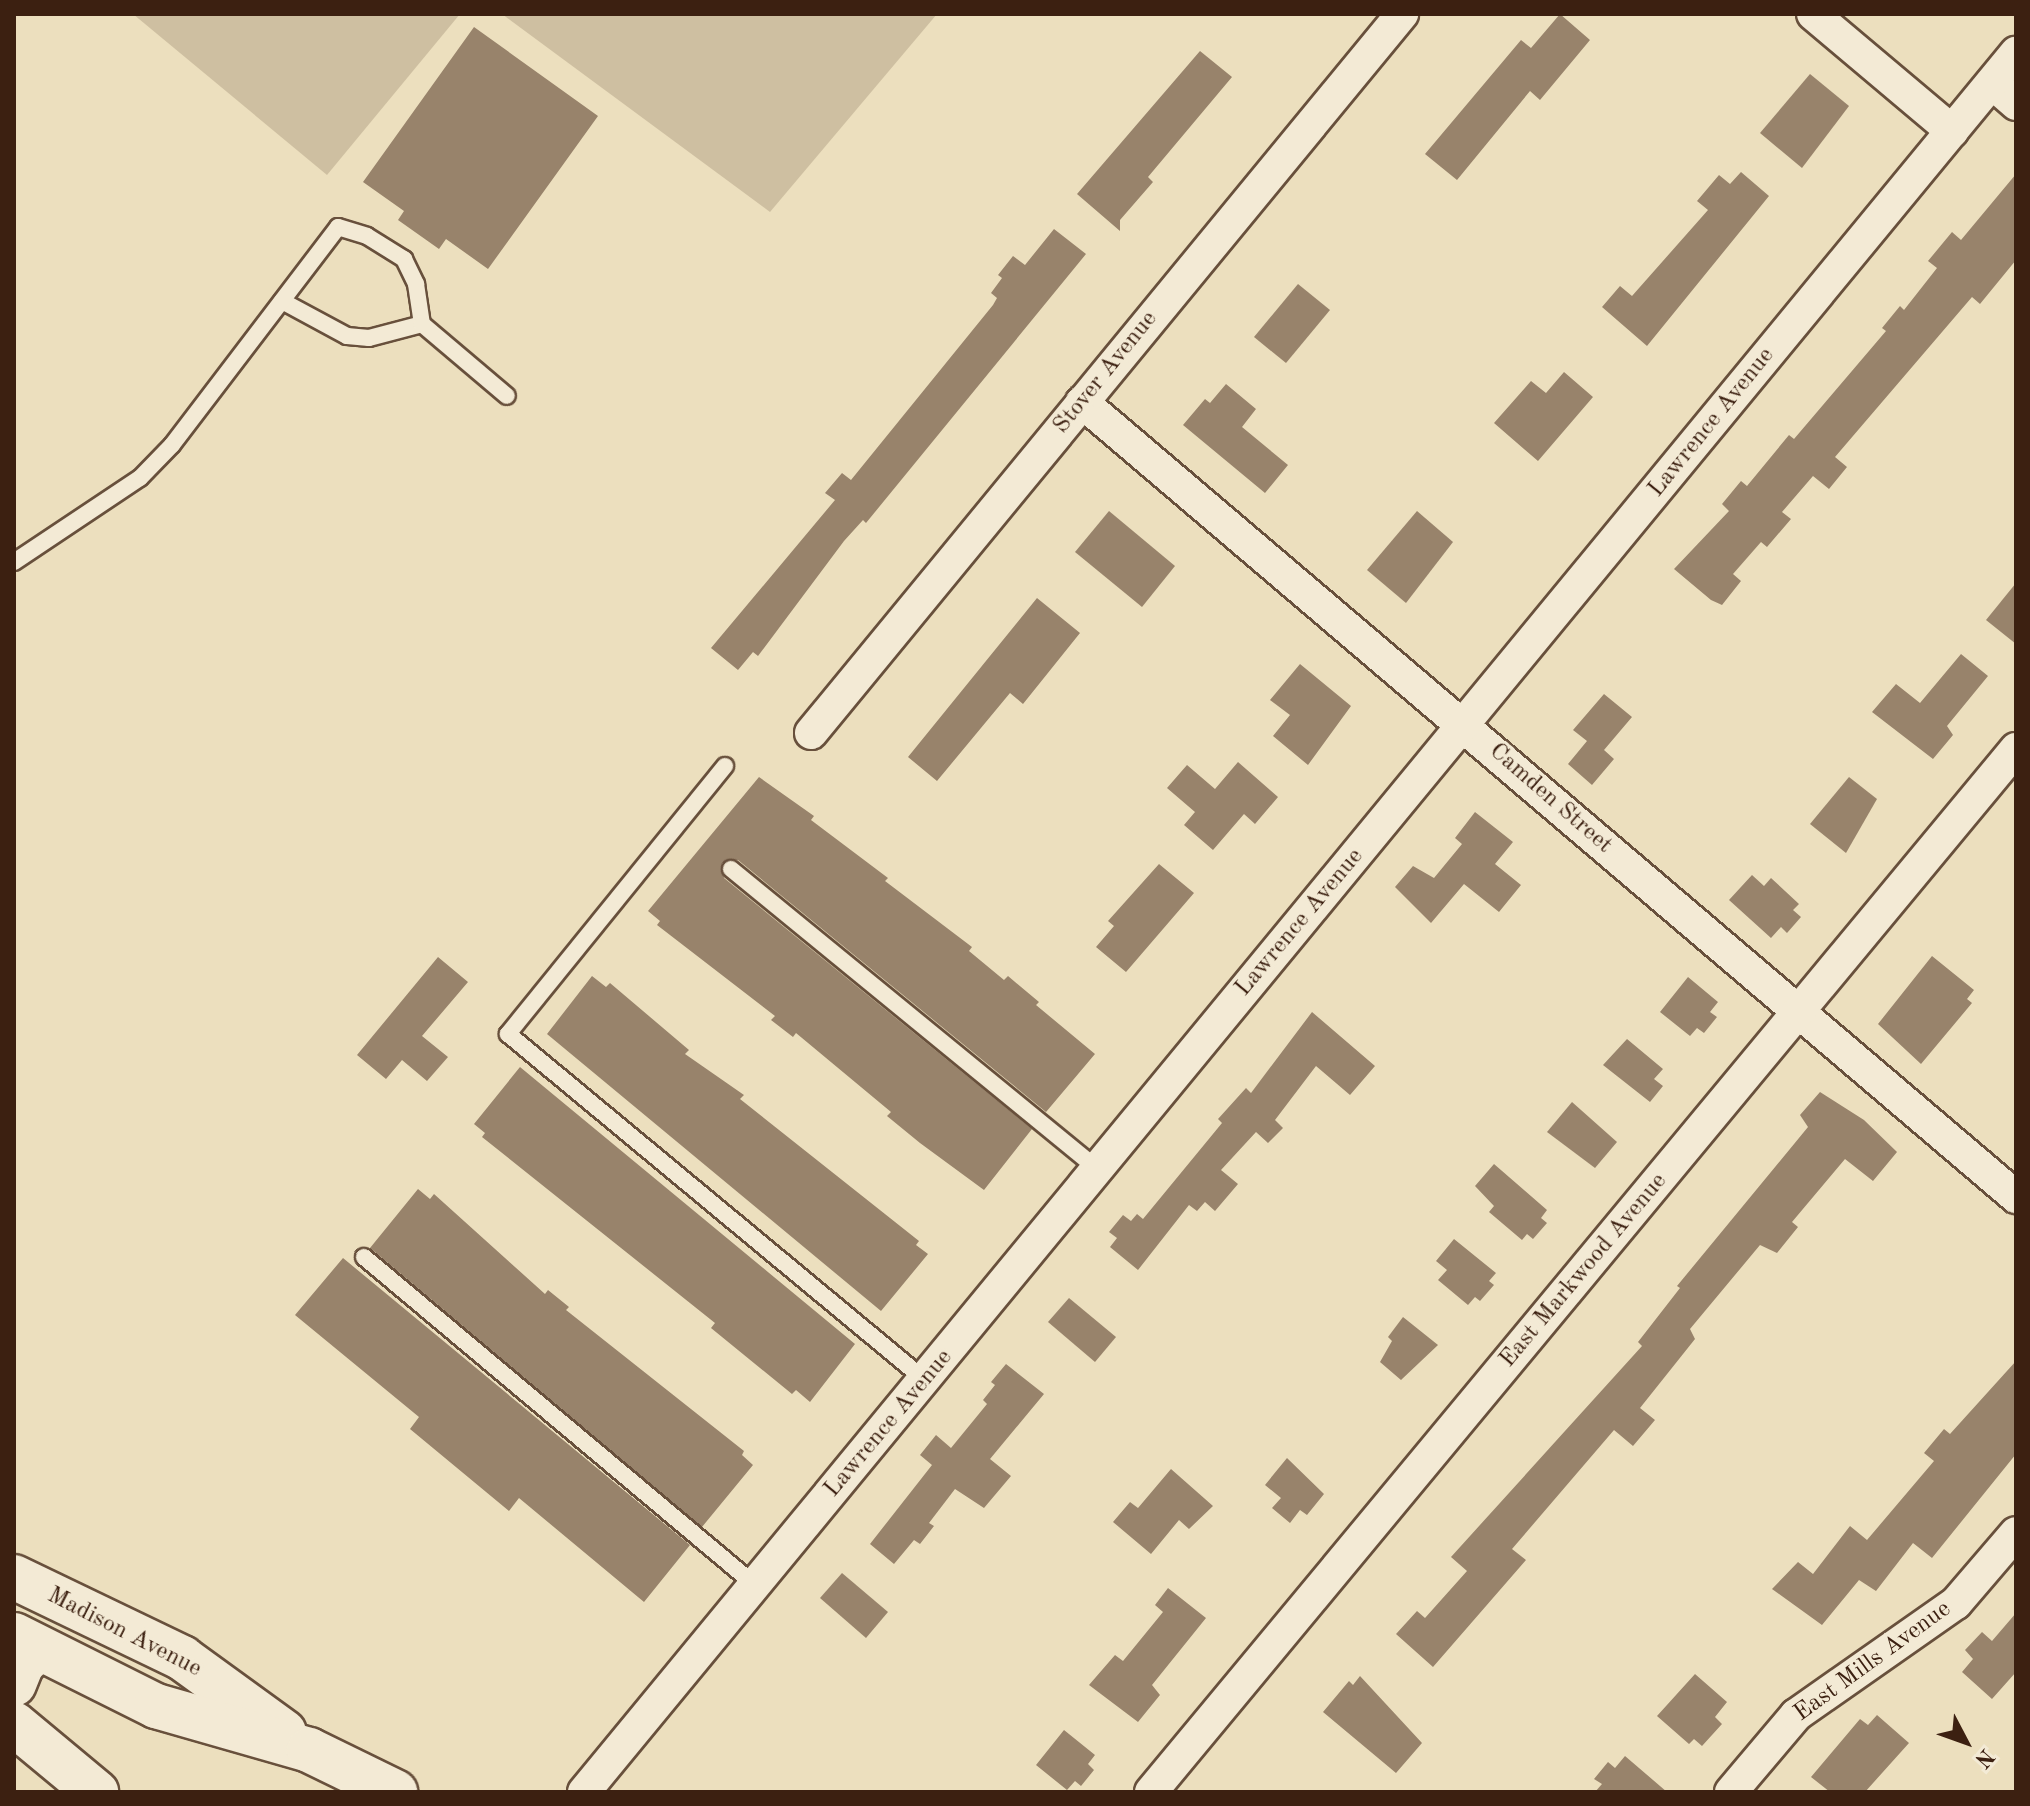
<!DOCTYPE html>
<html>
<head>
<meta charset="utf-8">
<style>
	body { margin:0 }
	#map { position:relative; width:2030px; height:1806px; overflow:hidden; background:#ecdfbe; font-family:"Old Standard TT",serif }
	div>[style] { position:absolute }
	.green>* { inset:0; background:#cebfa1 }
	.building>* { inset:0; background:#98836b }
	.roads { filter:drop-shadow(2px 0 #68503c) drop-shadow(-2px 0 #68503c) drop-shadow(0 2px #68503c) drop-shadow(0 -2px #68503c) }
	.service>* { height:16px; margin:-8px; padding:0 8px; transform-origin:8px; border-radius:8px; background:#f3ead5 }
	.minor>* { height:32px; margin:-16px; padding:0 16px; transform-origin:16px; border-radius:16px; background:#f3ead5 }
	.secondary>* { height:44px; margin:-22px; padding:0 22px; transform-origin:22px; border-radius:22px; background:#f3ead5 }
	span { translate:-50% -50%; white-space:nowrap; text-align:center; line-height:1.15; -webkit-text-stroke:6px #f3ead5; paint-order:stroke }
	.street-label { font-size:24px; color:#3c2011 }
	.frame { position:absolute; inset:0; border:16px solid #3c2011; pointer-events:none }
	.north { position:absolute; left:1926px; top:1702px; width:80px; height:80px; -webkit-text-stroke:6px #f3ead5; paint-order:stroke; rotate:131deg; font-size:22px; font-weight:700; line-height:32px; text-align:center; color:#3c2011 }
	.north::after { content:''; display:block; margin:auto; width:28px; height:36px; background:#3c2011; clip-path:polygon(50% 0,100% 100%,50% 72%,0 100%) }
</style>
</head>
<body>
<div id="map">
	<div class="green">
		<i style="clip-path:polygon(133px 14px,460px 14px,327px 175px)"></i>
		<i style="clip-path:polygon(502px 14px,937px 14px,770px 212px)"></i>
	</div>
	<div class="building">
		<i style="clip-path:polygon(1560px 14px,1590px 40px,1540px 100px,1530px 91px,1457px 180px,1425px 154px,1521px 40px,1531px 48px)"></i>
		<i style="clip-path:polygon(474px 27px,598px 116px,488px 269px,446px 239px,439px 249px,398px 220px,404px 211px,363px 182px)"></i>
		<i style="clip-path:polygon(1200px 51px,1232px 77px,1148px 177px,1153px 182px,1120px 220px,1120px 231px,1077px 194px)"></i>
		<i style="clip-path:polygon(1810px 74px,1849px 106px,1802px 168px,1760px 133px)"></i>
		<i style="clip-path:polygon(1741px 172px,1769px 196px,1647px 346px,1602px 307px,1620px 286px,1632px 296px,1708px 210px,1697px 201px,1719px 175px,1730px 184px)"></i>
		<i style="clip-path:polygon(2016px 174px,2016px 260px,1980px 304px,1972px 297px,1835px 457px,1847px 467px,1829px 489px,1813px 476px,1782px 512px,1791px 519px,1767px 547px,1761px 542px,1733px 574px,1741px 581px,1722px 605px,1711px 600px,1674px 569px,1729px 511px,1722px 504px,1741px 481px,1747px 486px,1789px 435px,1794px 439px,1886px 331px,1882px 328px,1900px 306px,1904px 310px,1937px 268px,1928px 261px,1952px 232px,1961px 240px)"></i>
		<i style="clip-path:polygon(1054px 229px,1086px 254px,866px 523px,863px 520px,844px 541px,758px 656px,753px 652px,738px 670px,711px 648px,835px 500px,825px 493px,842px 473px,851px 480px,993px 305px,997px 298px,991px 293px,1002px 278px,998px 275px,1013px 256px,1025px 265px)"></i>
		<i style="clip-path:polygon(1298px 284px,1330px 310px,1286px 363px,1254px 337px)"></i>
		<i style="clip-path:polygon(1564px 372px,1593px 397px,1538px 461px,1494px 423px,1531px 381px,1546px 393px)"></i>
		<i style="clip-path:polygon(1226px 384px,1256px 409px,1242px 427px,1288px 465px,1265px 493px,1183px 425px,1205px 399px,1210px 403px)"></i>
		<i style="clip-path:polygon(1109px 511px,1175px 566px,1142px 607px,1075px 552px)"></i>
		<i style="clip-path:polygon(1417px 511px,1453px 542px,1406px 603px,1367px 570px)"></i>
		<i style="clip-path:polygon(2016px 583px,2016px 644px,1986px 620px)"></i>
		<i style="clip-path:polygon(1037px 598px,1080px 633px,1023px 704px,1010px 693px,937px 781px,908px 757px)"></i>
		<i style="clip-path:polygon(1961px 654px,1988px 676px,1947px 726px,1953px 735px,1933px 759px,1872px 712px,1896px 684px,1920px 703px)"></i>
		<i style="clip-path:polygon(1300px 664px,1351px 706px,1308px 765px,1273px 736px,1290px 715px,1270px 700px)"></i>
		<i style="clip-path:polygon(1604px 694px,1632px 717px,1604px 750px,1614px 759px,1592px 785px,1568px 764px,1587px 741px,1573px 730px)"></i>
		<i style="clip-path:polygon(1238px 762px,1278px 797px,1255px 824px,1244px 814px,1213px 850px,1184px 825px,1195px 812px,1167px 788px,1187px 765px,1215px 789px)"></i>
		<i style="clip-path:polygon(759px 777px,814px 816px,811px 820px,888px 878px,885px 881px,972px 947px,969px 951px,1004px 980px,1008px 976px,1039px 1002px,1036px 1005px,1095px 1054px,1046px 1112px,738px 860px,722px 863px,724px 878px,1032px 1129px,984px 1190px,920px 1143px,887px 1116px,891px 1112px,796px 1033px,793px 1037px,771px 1020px,775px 1016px,657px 925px,660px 921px,648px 911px)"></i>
		<i style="clip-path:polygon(1849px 777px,1877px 799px,1846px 853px,1810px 824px)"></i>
		<i style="clip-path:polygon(1475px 812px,1513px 842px,1495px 864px,1521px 885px,1499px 912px,1464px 884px,1431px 923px,1395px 887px,1413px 866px,1434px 878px,1462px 844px,1455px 838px)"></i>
		<i style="clip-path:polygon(1159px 864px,1194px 893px,1126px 972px,1096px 947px,1114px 926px,1108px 921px)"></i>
		<i style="clip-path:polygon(1752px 875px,1764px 886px,1771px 878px,1799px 904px,1793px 910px,1801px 917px,1787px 933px,1781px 927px,1771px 938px,1729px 900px)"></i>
		<i style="clip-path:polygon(1932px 956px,1974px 990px,1967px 999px,1972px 1003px,1921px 1064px,1878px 1024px)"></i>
		<i style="clip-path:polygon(438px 957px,468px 982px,422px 1036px,448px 1057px,427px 1081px,402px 1060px,386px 1079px,357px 1055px)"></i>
		<i style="clip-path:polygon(592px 976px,606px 987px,610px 983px,689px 1050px,685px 1054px,744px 1095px,740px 1099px,919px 1241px,916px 1245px,928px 1254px,881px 1311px,547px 1034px)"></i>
		<i style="clip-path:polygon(1688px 977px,1718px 1002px,1710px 1012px,1717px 1017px,1704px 1033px,1697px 1028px,1690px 1036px,1660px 1012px)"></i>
		<i style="clip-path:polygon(1312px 1012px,1375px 1066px,1350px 1095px,1316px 1066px,1275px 1120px,1283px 1128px,1268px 1143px,1256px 1132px,1221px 1170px,1238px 1184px,1215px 1211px,1205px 1202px,1197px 1211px,1189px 1205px,1138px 1270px,1110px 1247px,1117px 1238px,1109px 1232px,1123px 1215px,1131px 1221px,1137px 1214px,1143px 1219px,1222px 1123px,1218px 1119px,1246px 1088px,1251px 1093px)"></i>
		<i style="clip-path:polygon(1627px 1039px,1663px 1069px,1654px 1079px,1663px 1086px,1650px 1102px,1603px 1065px)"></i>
		<i style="clip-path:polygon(520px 1067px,855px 1344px,810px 1402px,796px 1390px,792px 1394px,711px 1328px,715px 1323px,482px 1137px,485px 1133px,474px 1124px)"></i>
		<i style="clip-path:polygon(1820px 1092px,1864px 1120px,1897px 1152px,1873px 1181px,1845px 1159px,1792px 1222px,1798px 1227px,1777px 1253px,1760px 1245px,1690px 1329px,1695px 1339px,1640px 1408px,1655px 1420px,1633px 1446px,1614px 1430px,1512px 1549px,1526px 1560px,1433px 1667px,1396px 1634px,1417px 1611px,1425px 1618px,1467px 1571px,1451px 1557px,1642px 1346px,1638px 1342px,1680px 1288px,1677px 1286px,1808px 1127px,1800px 1115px)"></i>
		<i style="clip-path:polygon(1572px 1102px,1617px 1142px,1595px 1168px,1547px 1132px)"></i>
		<i style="clip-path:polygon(1494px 1164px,1547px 1210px,1541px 1218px,1547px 1223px,1533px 1239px,1527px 1234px,1522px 1240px,1489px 1212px,1494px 1206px,1475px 1186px)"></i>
		<i style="clip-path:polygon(418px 1189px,430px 1199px,434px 1194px,545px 1294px,548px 1290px,569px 1307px,566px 1310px,744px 1451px,742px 1455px,753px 1465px,702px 1527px,370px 1248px)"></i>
		<i style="clip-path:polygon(1454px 1239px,1496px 1273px,1489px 1281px,1494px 1285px,1480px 1301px,1475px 1297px,1468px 1305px,1438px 1280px,1447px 1270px,1436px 1261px)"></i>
		<i style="clip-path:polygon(343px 1258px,690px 1545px,644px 1602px,519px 1498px,509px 1511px,410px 1429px,419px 1417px,295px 1315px)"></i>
		<i style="clip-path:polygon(1069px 1298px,1116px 1337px,1095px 1362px,1048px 1322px)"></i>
		<i style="clip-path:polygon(1403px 1317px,1438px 1345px,1401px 1380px,1380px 1362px,1392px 1341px,1388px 1337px)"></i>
		<i style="clip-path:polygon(2016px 1361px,2016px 1454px,1932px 1558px,1913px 1543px,1876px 1591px,1859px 1580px,1822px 1625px,1772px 1589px,1798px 1562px,1813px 1574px,1850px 1526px,1867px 1540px,1934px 1461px,1924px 1453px,1944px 1429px,1950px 1434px)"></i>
		<i style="clip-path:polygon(1006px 1364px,1044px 1394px,990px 1459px,1011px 1476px,984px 1508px,955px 1489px,929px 1523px,934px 1526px,920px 1544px,914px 1540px,894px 1564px,870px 1544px,932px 1465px,920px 1455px,936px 1435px,951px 1448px,987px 1404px,983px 1400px,995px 1385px,991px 1382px)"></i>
		<i style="clip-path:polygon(1287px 1458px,1324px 1494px,1307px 1515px,1300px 1510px,1290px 1523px,1272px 1508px,1281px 1498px,1265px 1485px)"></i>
		<i style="clip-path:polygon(1171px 1469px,1213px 1506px,1189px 1529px,1179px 1520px,1151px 1554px,1113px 1522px,1130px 1502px,1138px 1508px)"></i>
		<i style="clip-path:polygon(842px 1573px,888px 1612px,866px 1638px,820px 1598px)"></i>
		<i style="clip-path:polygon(1168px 1588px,1206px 1618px,1152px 1685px,1160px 1695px,1138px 1722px,1089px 1685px,1115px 1655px,1123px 1661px,1163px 1612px,1155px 1605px)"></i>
		<i style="clip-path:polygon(2016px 1613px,2016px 1672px,1992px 1699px,1962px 1672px,1973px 1659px,1965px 1650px,1982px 1632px,1992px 1641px)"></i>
		<i style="clip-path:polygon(1695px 1674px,1727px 1702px,1715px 1717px,1722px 1724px,1702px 1746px,1694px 1739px,1689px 1744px,1657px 1716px)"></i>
		<i style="clip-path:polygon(1360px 1676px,1422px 1743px,1396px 1773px,1323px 1712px,1349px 1681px,1353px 1685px)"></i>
		<i style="clip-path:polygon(1877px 1715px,1909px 1743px,1865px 1792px,1830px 1792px,1811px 1777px,1860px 1719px,1868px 1725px)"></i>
		<i style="clip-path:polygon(1064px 1730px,1095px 1755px,1088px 1764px,1094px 1770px,1081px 1786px,1075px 1781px,1067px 1790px,1036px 1765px)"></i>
		<i style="clip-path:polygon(1625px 1756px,1667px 1792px,1595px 1792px,1602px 1784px,1594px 1779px,1608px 1762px,1615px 1768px)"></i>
	</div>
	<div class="roads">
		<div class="service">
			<i style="left:282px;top:301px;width:74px;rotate:28.3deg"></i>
			<i style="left:347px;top:336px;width:22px;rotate:5deg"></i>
			<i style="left:369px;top:338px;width:55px;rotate:-14.8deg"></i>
			<i style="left:14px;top:562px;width:151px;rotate:-33.7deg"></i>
			<i style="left:140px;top:478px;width:46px;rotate:-45.9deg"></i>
			<i style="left:172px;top:445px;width:274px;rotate:-52.7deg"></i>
			<i style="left:338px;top:227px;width:30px;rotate:17deg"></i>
			<i style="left:367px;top:236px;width:44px;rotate:31.9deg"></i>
			<i style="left:404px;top:259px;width:28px;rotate:64deg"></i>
			<i style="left:416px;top:284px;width:40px;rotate:81.5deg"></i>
			<i style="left:422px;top:324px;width:111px;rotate:40.3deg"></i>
			<i style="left:725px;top:766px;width:345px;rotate:129deg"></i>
			<i style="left:508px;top:1034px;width:542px;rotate:39.68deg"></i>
			<i style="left:731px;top:869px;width:474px;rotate:39.3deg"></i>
			<i style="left:364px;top:1257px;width:510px;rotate:39.99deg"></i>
		</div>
		<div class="minor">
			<i style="left:1813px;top:14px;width:182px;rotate:40.1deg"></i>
			<i style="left:1992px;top:83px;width:32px;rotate:41deg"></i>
			<i style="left:1082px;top:402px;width:1227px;rotate:40.4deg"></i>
			<i style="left:811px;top:733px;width:931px;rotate:-50.58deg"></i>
			<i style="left:584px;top:1792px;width:2253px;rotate:-50.53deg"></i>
			<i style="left:1151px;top:1792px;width:1355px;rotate:-50.33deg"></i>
			<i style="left:1731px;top:1792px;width:101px;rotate:-49.8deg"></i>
			<i style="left:1796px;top:1715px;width:195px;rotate:-35deg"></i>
			<i style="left:1956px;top:1603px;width:92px;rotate:-49.4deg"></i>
		</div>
		<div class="secondary">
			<i style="left:14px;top:1577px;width:187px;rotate:25.7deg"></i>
			<i style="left:182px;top:1658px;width:126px;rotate:36deg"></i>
			<i style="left:14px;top:1635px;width:159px;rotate:26.6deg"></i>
			<i style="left:156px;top:1706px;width:159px;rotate:16deg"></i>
			<i style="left:309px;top:1750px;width:96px;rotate:26deg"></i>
			<i style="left:14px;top:1684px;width:22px;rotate:-68deg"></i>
			<i style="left:22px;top:1664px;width:23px;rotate:-43deg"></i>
			<i style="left:14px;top:1724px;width:107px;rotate:39.7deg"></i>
		</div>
	</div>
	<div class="street-label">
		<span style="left:1106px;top:373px;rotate:-51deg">Stover Avenue</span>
		<span style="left:1712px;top:423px;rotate:-51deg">Lawrence Avenue</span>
		<span style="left:1550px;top:799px;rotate:41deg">Camden Street</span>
		<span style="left:1300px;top:923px;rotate:-50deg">Lawrence Avenue</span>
		<span style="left:1584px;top:1271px;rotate:-50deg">East Markwood Avenue</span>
		<span style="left:889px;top:1424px;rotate:-50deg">Lawrence Avenue</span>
		<span style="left:124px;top:1633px;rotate:27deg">Madison Avenue</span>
		<span style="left:1873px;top:1662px;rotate:-36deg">East Mills Avenue</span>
	</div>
	<div class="frame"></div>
	<div class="north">N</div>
</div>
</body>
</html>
